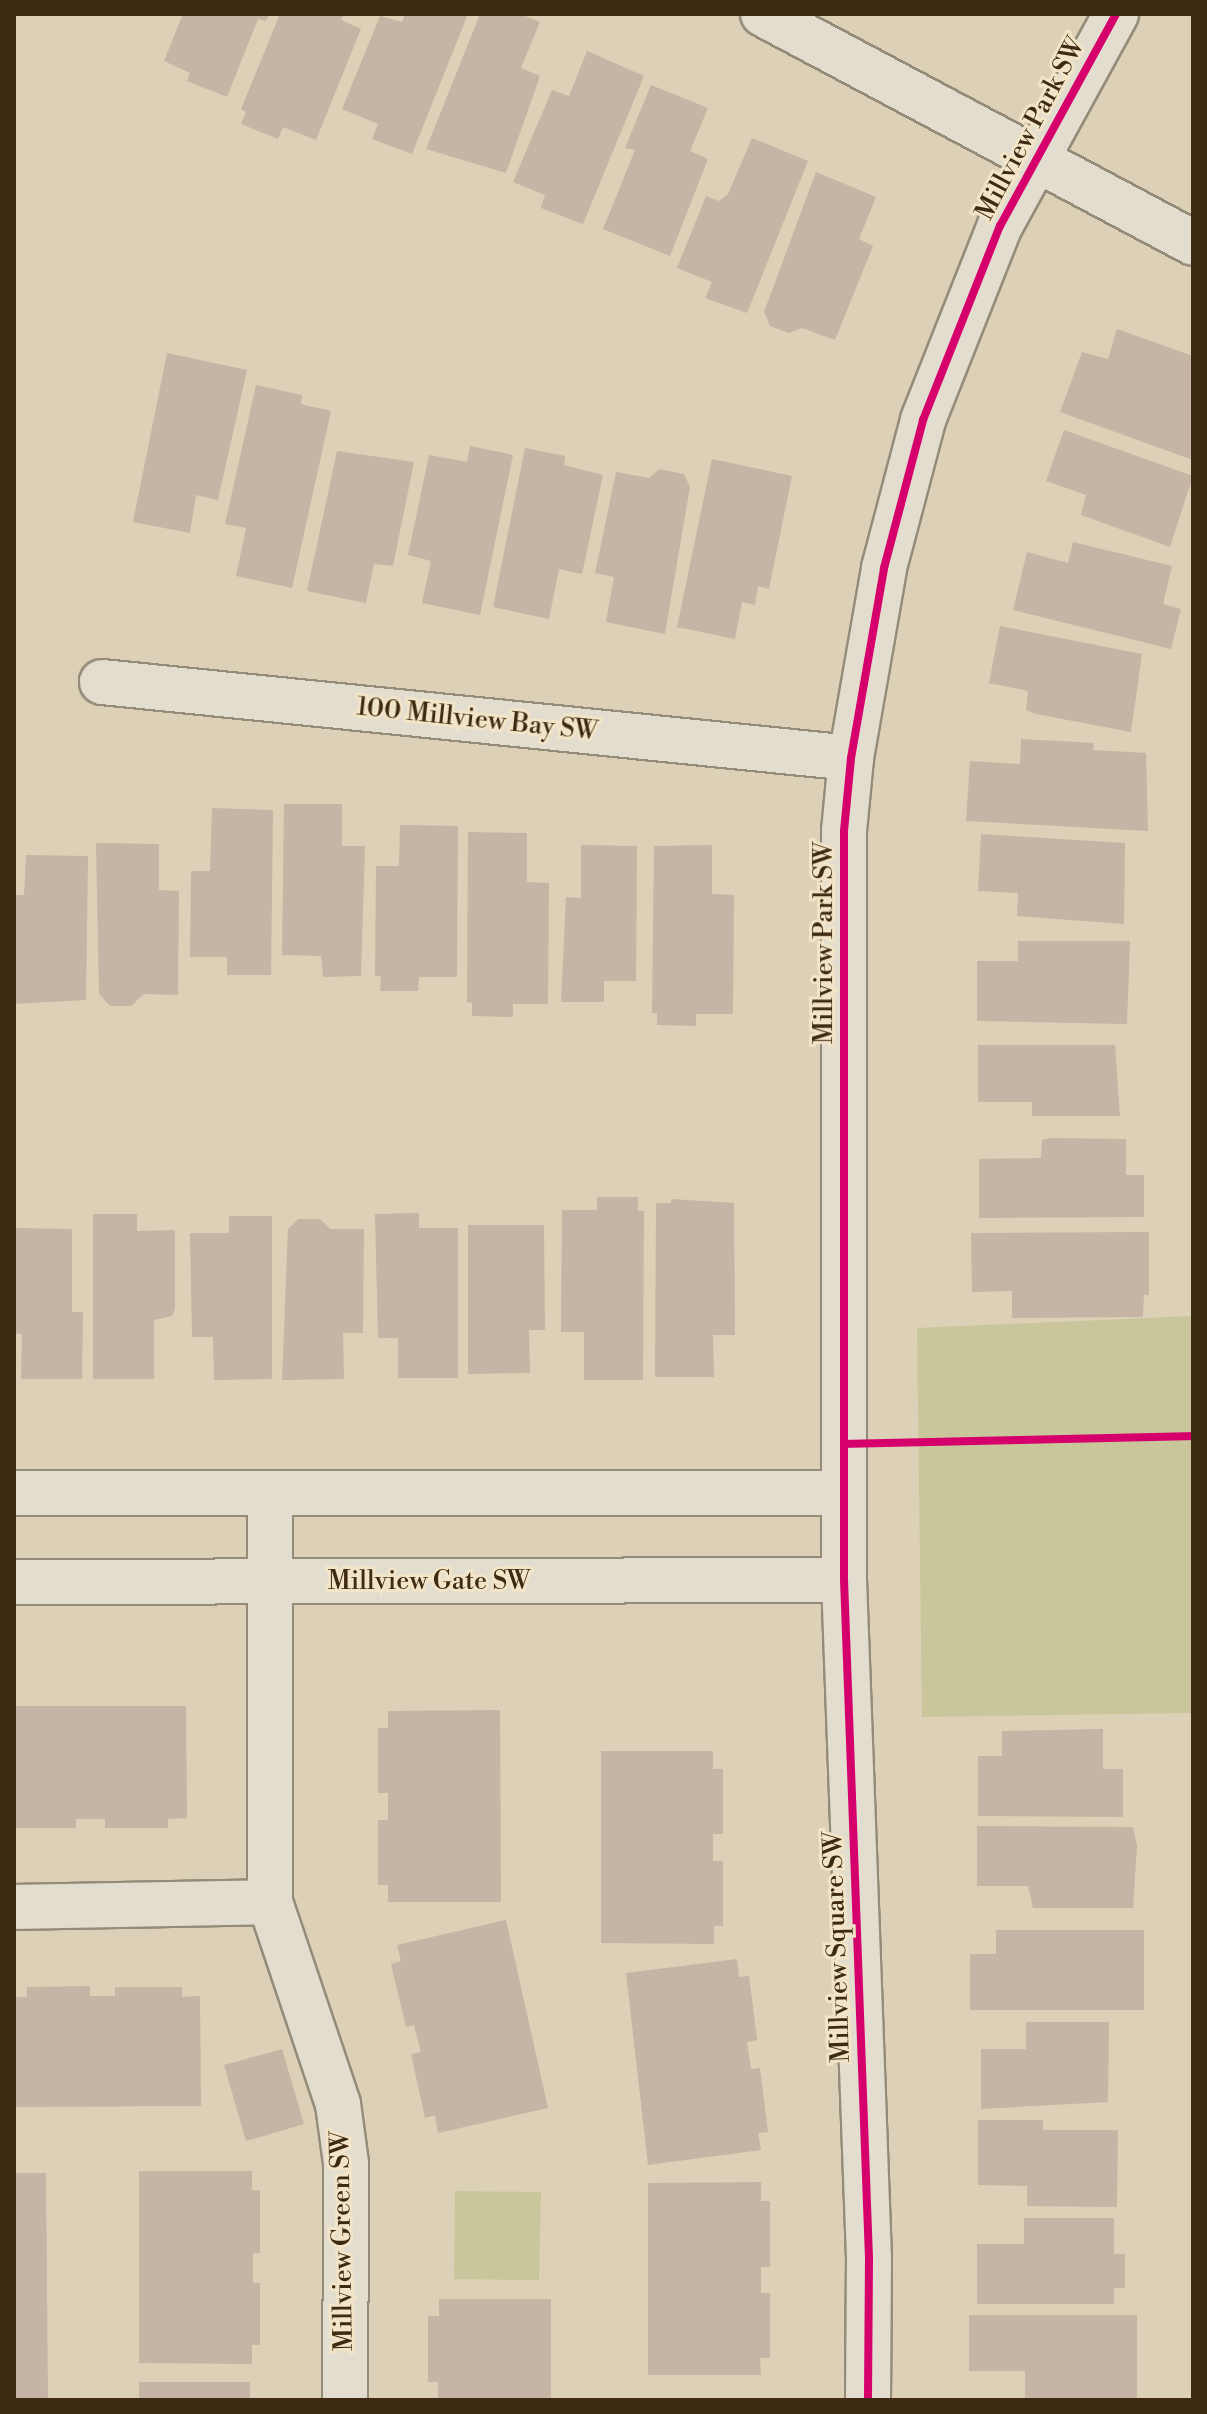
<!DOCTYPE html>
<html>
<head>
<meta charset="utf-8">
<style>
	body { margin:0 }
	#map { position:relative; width:1207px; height:2414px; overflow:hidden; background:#dcd0b6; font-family:"Libre Bodoni",serif }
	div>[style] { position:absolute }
	.green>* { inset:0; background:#c9c69b }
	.building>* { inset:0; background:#c6b4a4 }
	.roads { filter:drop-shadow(2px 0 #948b79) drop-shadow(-2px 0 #948b79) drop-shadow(0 2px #948b79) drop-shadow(0 -2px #948b79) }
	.minor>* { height:44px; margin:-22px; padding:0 22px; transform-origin:22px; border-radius:22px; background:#e3ddd0 }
	.cycleway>* { height:8px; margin:-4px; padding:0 4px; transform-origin:4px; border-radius:4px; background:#d6006c }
	span { translate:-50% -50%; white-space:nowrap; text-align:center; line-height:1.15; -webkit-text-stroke:6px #f2e4c6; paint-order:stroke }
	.street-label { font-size:26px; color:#3e2a12 }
	.frame { position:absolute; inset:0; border:16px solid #3e2a12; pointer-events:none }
</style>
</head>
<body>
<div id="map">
	<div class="green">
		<i style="clip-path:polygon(1193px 1316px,1193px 1713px,922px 1717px,917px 1328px)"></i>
		<i style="clip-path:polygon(455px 2191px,541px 2192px,539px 2280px,454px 2279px)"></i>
	</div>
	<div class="building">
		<i style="clip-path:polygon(183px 14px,269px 14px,266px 21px,258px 19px,227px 97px,187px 81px,190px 73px,164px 61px)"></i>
		<i style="clip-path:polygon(280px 14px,344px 14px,341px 20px,361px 29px,316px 140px,283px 127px,278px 139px,241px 124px,246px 112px,241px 109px)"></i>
		<i style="clip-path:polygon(405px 14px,468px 14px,412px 154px,372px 139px,378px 124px,342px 109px,380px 16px,402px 22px)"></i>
		<i style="clip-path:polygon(480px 14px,520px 14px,540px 22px,521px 68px,540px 76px,506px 173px,426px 149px)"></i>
		<i style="clip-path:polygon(587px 51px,644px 76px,583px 224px,541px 208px,545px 195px,513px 182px,552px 90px,569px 96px)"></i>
		<i style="clip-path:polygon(651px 85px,708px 108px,690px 151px,708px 159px,670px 256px,603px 229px,635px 150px,625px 148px)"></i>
		<i style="clip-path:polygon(752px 138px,808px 161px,747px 313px,705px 298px,712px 282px,677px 268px,706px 196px,719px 201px,728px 194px)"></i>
		<i style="clip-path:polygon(816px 172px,876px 197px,859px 239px,873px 246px,835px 340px,802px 328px,789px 333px,770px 326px,764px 312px)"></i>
		<i style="clip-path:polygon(1117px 329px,1193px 356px,1193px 460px,1060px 412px,1082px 352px,1108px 359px)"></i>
		<i style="clip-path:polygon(167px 353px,247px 370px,218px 500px,196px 495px,190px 533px,133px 522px)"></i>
		<i style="clip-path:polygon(256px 385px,302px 395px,301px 404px,331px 411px,292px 588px,236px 576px,246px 528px,225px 524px)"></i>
		<i style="clip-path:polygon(1064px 430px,1193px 476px,1170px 547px,1081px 515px,1086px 495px,1046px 481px)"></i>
		<i style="clip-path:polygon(470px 446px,513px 455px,480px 615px,422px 603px,431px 561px,408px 555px,429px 455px,467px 462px)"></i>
		<i style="clip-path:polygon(525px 448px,565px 456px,564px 465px,603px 475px,582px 574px,559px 569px,549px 619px,493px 607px)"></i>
		<i style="clip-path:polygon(337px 451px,414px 462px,393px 566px,374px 564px,366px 603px,307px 591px)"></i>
		<i style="clip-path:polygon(712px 459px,792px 476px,769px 589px,758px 586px,755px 605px,742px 602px,735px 639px,677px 627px)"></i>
		<i style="clip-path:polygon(660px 469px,684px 474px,690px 487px,665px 634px,606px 622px,614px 577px,595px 573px,616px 472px,649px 478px)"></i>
		<i style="clip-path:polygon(1073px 542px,1172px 566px,1163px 604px,1181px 609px,1171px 649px,1013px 610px,1027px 552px,1068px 563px)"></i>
		<i style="clip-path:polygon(1000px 626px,1142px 654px,1131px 732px,1036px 714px,1026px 710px,1028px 691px,989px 683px)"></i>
		<i style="clip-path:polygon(1021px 739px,1094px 743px,1093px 750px,1146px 753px,1148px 831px,966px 821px,970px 761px,1020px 764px)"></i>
		<i style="clip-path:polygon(284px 804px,342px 804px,342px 846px,365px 846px,361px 976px,323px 977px,321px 956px,282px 955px)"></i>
		<i style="clip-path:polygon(212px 808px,273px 810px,271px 975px,227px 975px,227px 957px,190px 957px,191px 871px,210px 871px)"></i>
		<i style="clip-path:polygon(400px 825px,458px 826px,457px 977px,419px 977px,418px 991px,380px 991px,381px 976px,375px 976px,376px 866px,399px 866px)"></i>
		<i style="clip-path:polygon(468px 832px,527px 833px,527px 882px,549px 883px,548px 1004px,513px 1004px,513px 1017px,472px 1016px,472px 1003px,467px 1002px)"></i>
		<i style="clip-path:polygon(981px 834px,1125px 843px,1124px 924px,1017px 916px,1018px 893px,978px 891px)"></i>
		<i style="clip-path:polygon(96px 843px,159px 844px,159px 890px,179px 891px,178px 995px,144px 994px,131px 1006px,110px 1006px,99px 994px)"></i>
		<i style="clip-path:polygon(581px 845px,637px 846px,636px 981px,604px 981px,604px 1002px,561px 1002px,566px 897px,581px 898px)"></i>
		<i style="clip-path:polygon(712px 845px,712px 894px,734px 895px,733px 1014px,696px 1014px,696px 1026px,657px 1025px,657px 1013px,652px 1013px,654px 846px)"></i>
		<i style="clip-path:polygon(26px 855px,88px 856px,86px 1000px,14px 1004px,14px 895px,24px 895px)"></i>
		<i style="clip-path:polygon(1018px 941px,1130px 941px,1127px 1024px,977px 1021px,977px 961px,1018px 961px)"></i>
		<i style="clip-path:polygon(978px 1045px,1115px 1045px,1120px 1116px,1032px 1116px,1032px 1102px,978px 1102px)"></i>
		<i style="clip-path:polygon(1126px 1139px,1126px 1175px,1144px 1175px,1144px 1217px,979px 1218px,979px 1159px,1041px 1158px,1042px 1140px,1050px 1138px)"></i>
		<i style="clip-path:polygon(597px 1197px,638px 1197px,638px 1211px,644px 1211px,643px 1380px,584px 1380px,584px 1332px,561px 1332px,562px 1210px,597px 1210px)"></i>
		<i style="clip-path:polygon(671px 1199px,734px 1203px,735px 1335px,713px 1335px,714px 1377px,655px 1377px,656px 1203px,671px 1203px)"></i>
		<i style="clip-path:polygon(419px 1213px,419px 1228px,458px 1228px,458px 1378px,398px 1378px,398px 1338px,378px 1338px,375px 1214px)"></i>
		<i style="clip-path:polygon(93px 1214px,137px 1214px,137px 1231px,175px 1230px,175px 1308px,172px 1316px,154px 1320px,154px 1379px,93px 1379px)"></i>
		<i style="clip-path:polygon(229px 1216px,272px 1216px,272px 1379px,214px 1380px,213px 1337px,192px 1337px,190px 1233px,229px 1233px)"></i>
		<i style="clip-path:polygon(298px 1219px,320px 1219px,330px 1229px,364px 1229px,363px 1333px,343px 1333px,344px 1379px,282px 1380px,288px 1229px)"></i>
		<i style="clip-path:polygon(468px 1225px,544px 1225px,545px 1330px,529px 1330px,530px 1373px,468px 1374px)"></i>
		<i style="clip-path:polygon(14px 1228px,72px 1229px,72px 1312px,83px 1312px,82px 1379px,21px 1379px,22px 1334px,14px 1333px)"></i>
		<i style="clip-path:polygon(1149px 1232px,1149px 1295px,1144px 1295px,1143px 1317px,1012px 1318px,1012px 1291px,972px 1292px,971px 1233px)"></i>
		<i style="clip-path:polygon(15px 1706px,186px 1706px,187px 1818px,168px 1819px,168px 1828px,105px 1828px,105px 1819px,76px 1819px,76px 1828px,14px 1828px)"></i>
		<i style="clip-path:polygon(500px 1710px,501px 1902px,388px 1902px,388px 1885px,378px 1885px,378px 1820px,388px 1820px,388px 1793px,378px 1793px,378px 1728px,388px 1728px,388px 1711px)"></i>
		<i style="clip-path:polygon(1103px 1729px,1103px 1769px,1123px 1769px,1123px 1817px,978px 1816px,978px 1756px,1002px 1756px,1002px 1731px)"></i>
		<i style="clip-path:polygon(601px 1751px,713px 1751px,713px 1769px,723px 1769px,723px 1834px,713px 1834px,713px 1861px,723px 1861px,723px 1926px,714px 1926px,714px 1944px,601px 1943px)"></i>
		<i style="clip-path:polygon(977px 1826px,1133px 1827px,1137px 1846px,1133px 1908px,1033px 1908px,1028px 1886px,977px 1886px)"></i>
		<i style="clip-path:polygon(506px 1920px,548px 2108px,438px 2133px,435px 2115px,425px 2118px,411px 2054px,421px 2052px,414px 2025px,406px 2027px,391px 1964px,401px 1961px,397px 1945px)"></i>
		<i style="clip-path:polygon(996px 1930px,1144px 1930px,1144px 2010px,970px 2010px,970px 1954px,996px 1954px)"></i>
		<i style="clip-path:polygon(737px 1959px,739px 1977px,749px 1976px,757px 2040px,747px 2042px,751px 2069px,760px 2068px,768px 2132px,758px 2133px,761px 2150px,648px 2165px,626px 1973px)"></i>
		<i style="clip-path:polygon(90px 1986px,90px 1996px,115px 1996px,115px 1987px,182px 1987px,182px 1997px,200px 1996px,201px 2106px,14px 2107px,14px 1997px,27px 1997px,27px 1987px)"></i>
		<i style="clip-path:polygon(1026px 2022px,1109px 2022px,1108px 2102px,981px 2109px,981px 2049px,1026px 2049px)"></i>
		<i style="clip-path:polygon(282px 2049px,304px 2124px,246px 2141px,224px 2065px)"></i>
		<i style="clip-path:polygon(978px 2120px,1043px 2120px,1043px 2130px,1118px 2130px,1117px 2207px,1027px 2206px,1027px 2186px,978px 2185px)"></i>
		<i style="clip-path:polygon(139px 2171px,252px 2171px,252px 2190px,260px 2190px,260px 2253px,253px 2253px,253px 2283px,260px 2283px,260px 2345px,252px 2345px,252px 2364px,139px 2363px)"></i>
		<i style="clip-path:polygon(14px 2173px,46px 2173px,48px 2400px,14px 2400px)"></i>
		<i style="clip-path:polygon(761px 2182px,761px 2201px,770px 2201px,770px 2267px,761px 2267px,761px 2293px,770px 2293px,770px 2358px,760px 2358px,761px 2375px,648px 2375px,648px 2183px)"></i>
		<i style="clip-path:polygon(1024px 2218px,1114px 2218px,1114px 2254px,1125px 2254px,1125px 2288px,1114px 2288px,1114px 2304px,977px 2304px,977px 2244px,1024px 2244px)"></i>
		<i style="clip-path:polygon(439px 2299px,551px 2299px,551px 2400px,438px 2400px,438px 2382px,428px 2382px,428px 2316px,439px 2316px)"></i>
		<i style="clip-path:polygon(969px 2315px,1137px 2315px,1137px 2400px,1025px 2400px,1025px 2371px,969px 2371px)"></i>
		<i style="clip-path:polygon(139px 2382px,250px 2382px,250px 2400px,139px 2400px)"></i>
	</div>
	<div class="roads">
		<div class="minor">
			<i style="left:763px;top:14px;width:487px;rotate:28deg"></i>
			<i style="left:102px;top:682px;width:753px;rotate:5.79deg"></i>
			<i style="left:14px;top:1493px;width:830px"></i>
			<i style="left:270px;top:1493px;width:409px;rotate:90deg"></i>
			<i style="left:270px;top:1902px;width:213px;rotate:71.4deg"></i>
			<i style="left:338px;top:2104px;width:60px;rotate:82.3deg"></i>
			<i style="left:346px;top:2163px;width:237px;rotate:90.2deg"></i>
			<i style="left:14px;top:1582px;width:830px;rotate:-0.14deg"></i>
			<i style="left:14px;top:1907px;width:256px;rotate:-1.1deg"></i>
			<i style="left:868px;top:2400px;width:142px;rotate:-89.6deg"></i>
			<i style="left:869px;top:2258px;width:678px;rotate:-92.11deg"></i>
			<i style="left:844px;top:1580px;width:749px;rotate:-90deg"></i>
			<i style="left:844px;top:831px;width:73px;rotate:-84.5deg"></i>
			<i style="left:851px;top:758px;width:193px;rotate:-80.1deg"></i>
			<i style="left:884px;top:568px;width:153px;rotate:-75.2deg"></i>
			<i style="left:923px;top:420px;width:209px;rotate:-68.4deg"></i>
			<i style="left:1000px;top:226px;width:242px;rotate:-61.3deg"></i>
		</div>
	</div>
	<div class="cycleway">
		<i style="left:845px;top:1444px;width:348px;rotate:-1.3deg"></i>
		<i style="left:868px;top:2400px;width:142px;rotate:-89.6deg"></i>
		<i style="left:869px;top:2258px;width:678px;rotate:-92.11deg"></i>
		<i style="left:844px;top:1580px;width:749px;rotate:-90deg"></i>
		<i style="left:844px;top:831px;width:73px;rotate:-84.5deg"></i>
		<i style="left:851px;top:758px;width:193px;rotate:-80.1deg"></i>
		<i style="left:884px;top:568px;width:153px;rotate:-75.2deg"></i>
		<i style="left:923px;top:420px;width:209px;rotate:-68.4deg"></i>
		<i style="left:1000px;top:226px;width:242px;rotate:-61.3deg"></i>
	</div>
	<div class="street-label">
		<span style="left:1031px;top:129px;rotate:-62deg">Millview Park SW</span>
		<span style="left:477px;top:720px;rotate:6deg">100 Millview Bay SW</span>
		<span style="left:825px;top:943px;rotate:-90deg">Millview Park SW</span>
		<span style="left:429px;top:1582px">Millview Gate SW</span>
		<span style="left:838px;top:1947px;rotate:-92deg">Millview Square SW</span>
		<span style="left:343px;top:2241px;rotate:-91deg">Millview Green SW</span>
	</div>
	<div class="frame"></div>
</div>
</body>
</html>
